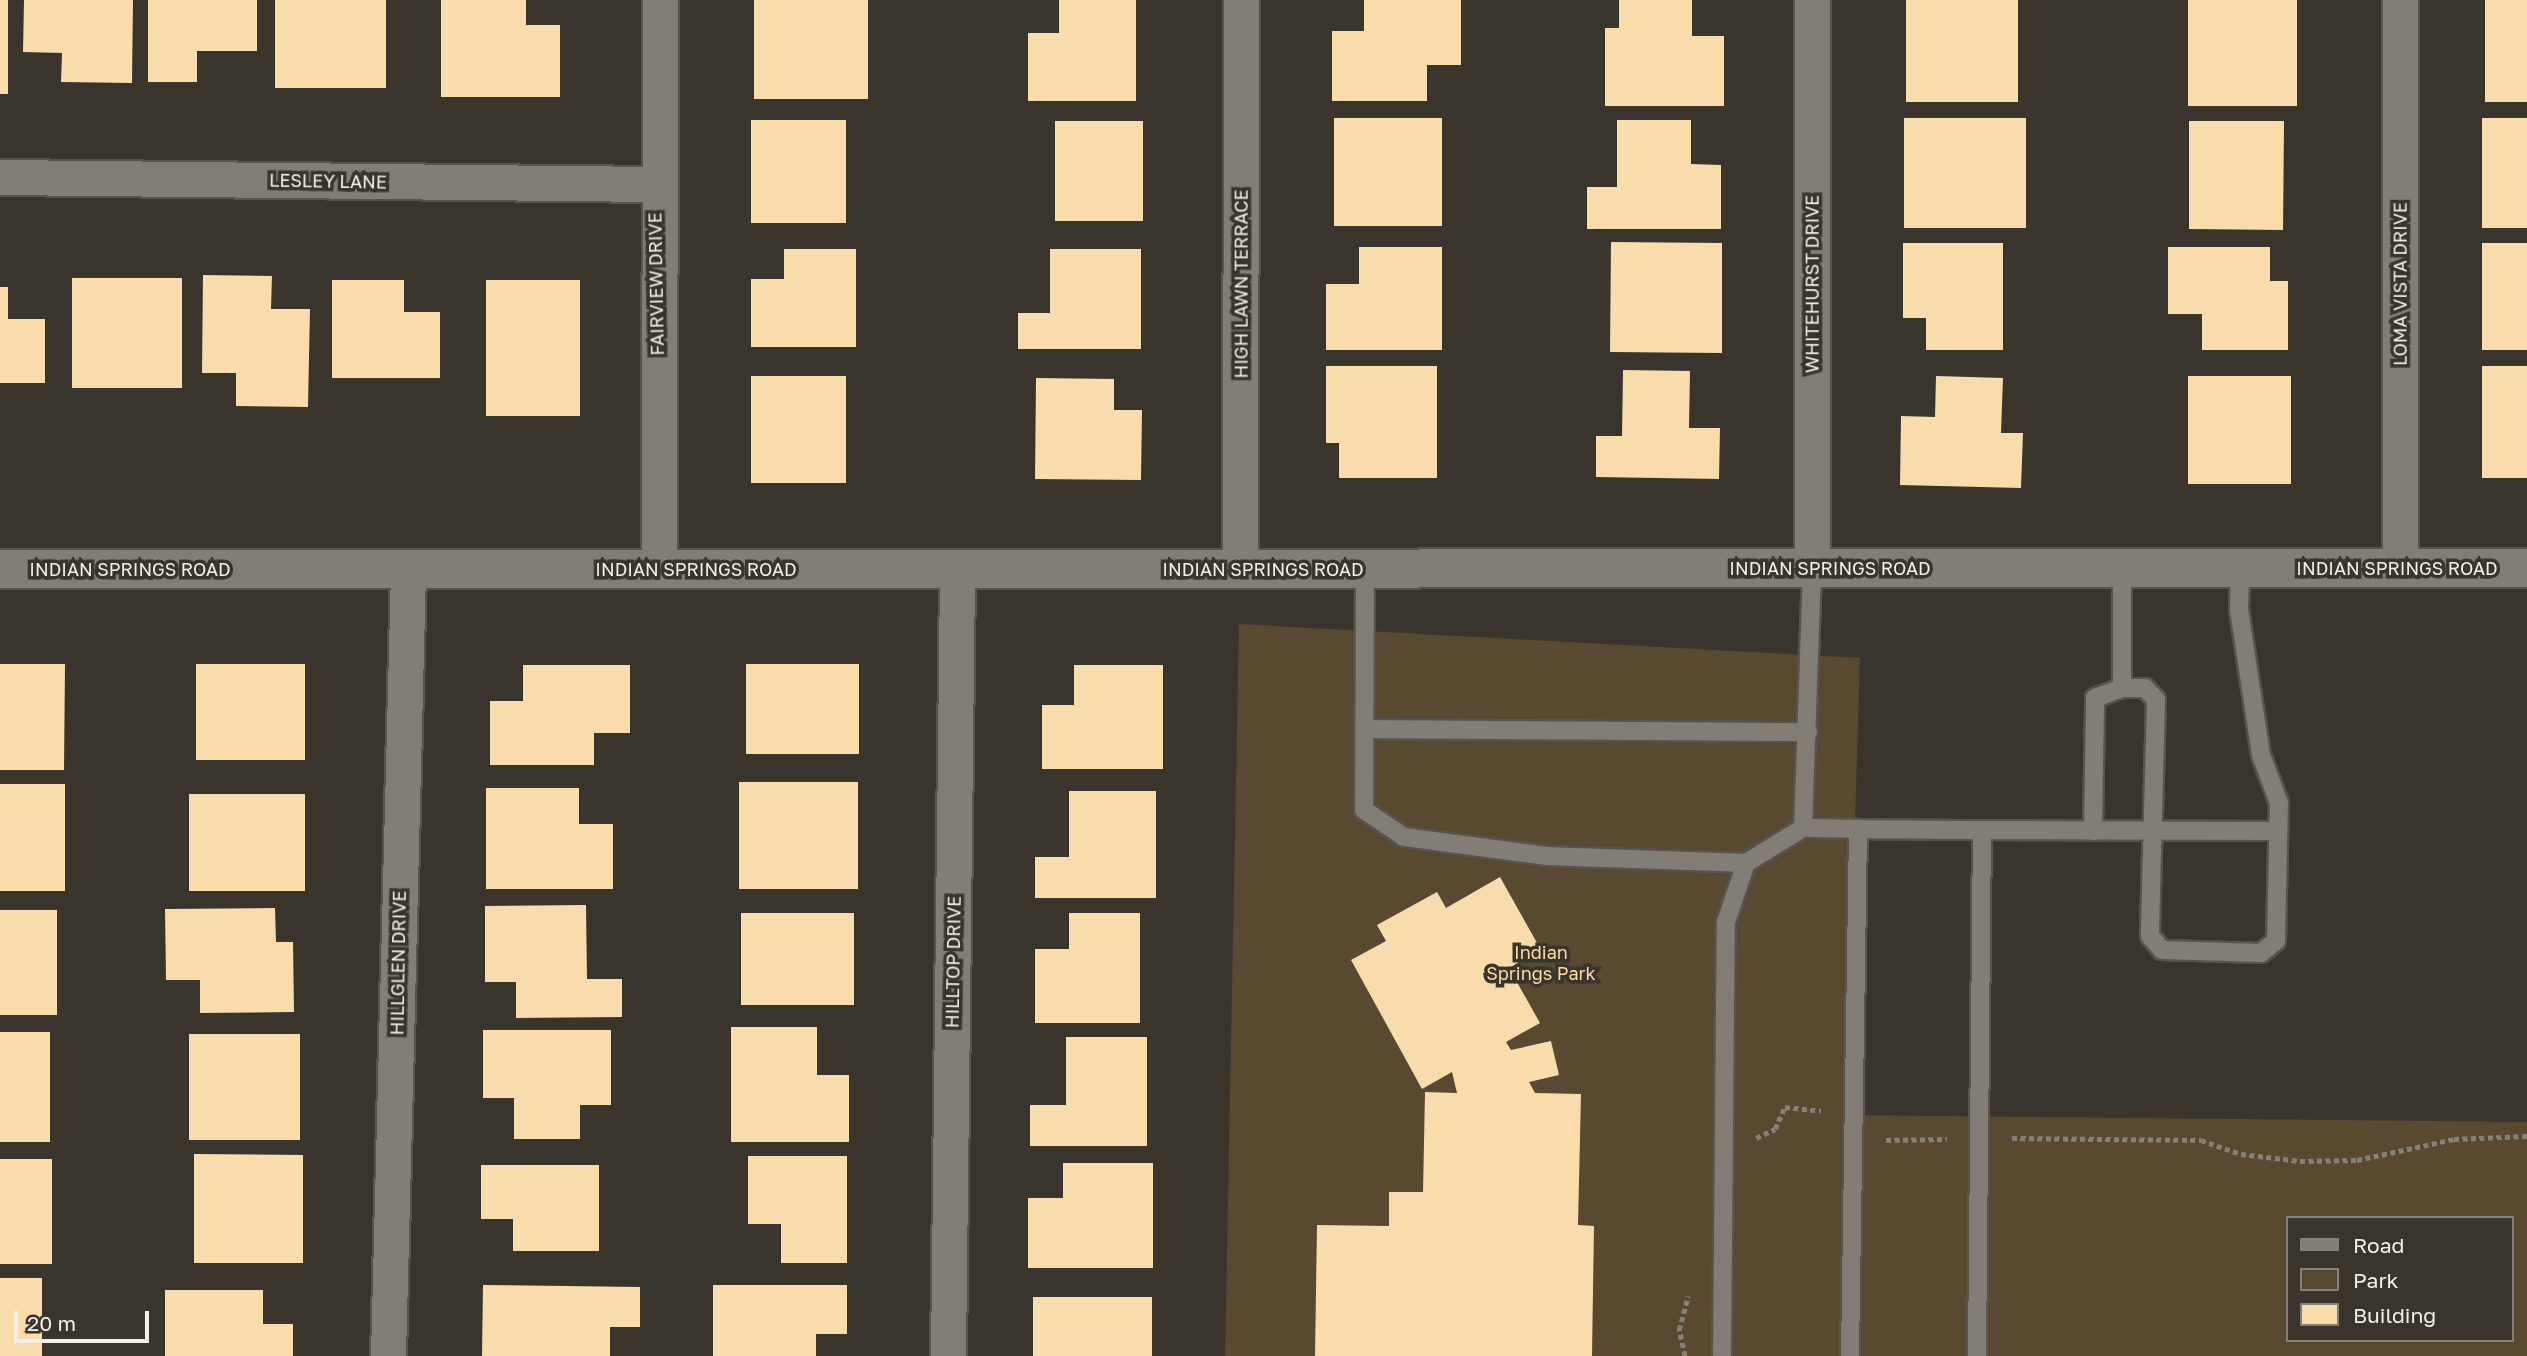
<!DOCTYPE html>
<html>
<head>
<meta charset="utf-8">
<style>
	body { margin:0 }
	#map { position:relative; width:2527px; height:1356px; overflow:hidden; background:#39352d; font-family:"Golos Text",sans-serif }
	div>[style] { position:absolute }
	.green>* { inset:0; background:#584930 }
	.building>* { inset:0; background:#f9dcab }
	.path>* { height:4.5px; margin-top:-2.25px; transform-origin:0; background:repeating-linear-gradient(90deg,#85817a 0 5px,transparent 0 8.5px) }
	.roads { filter:drop-shadow(2px 0 #57534d) drop-shadow(-2px 0 #57534d) drop-shadow(0 2px #57534d) drop-shadow(0 -2px #57534d) }
	.service>* { height:18px; margin:-9px; padding:0 9px; transform-origin:9px; border-radius:9px; background:#827d75 }
	.minor>* { height:35px; margin:-17.5px; padding:0 17.5px; transform-origin:17.5px; border-radius:17.5px; background:#827d75 }
	.tertiary>* { height:38px; margin:-19px; padding:0 19px; transform-origin:19px; border-radius:19px; background:#827d75 }
	span { translate:-50% -50%; white-space:nowrap; text-align:center; line-height:1.15; -webkit-text-stroke:7px #39352d; paint-order:stroke }
	.street-label { font-size:18px; color:#f3f0eb }
	.park-label { font-size:18px; color:#fcdba2 }
	.legend { position:absolute; left:2286px; top:1216px; width:228px; height:126px; box-sizing:border-box; background:#39352d; border:2px solid #838079; margin:0; padding:9px 12px; list-style:none; font-size:21px; color:#f3f0eb }
	.legend li { display:flex; align-items:center; gap:14px; height:35px }
	.legend b { width:35px; border:2px solid #838079 }
	.scale { position:absolute; left:14px; top:1311px; width:135px; height:32px; box-sizing:border-box; border:4px solid #f3f0eb; border-top:0; padding-left:9px; font-size:21px; line-height:24px; white-space:nowrap; color:#f3f0eb; -webkit-text-stroke:5px #39352d; paint-order:stroke }
</style>
</head>
<body>
<div id="map">
	<div class="green">
		<i style="clip-path:polygon(evenodd,1239px 624px,1860px 658px,1846px 1115px,2527px 1122px,2527px 1356px,1225px 1356px,1239px 624px,2287px 1218px,2511px 1218px,2511px 1340px,2287px 1340px,2287px 1218px)"></i>
	</div>
	<div class="building">
		<i style="clip-path:polygon(0 0,8px 0,8px 94px,0 94px)"></i>
		<i style="clip-path:polygon(24px 0,133px 0,132px 83px,61px 82px,62px 53px,23px 52px)"></i>
		<i style="clip-path:polygon(148px 0,257px 0,257px 51px,197px 51px,197px 82px,148px 82px)"></i>
		<i style="clip-path:polygon(275px 0,386px 0,386px 88px,275px 88px)"></i>
		<i style="clip-path:polygon(441px 0,526px 0,526px 25px,560px 25px,560px 97px,441px 97px)"></i>
		<i style="clip-path:polygon(754px 0,868px 0,868px 99px,754px 99px)"></i>
		<i style="clip-path:polygon(1059px 0,1136px 0,1136px 101px,1028px 101px,1028px 33px,1059px 33px)"></i>
		<i style="clip-path:polygon(1364px 0,1461px 0,1461px 65px,1427px 65px,1427px 101px,1332px 101px,1332px 31px,1364px 31px)"></i>
		<i style="clip-path:polygon(1619px 0,1692px 0,1692px 36px,1724px 36px,1724px 106px,1605px 106px,1605px 28px,1619px 28px)"></i>
		<i style="clip-path:polygon(1906px 0,2018px 0,2018px 102px,1906px 102px)"></i>
		<i style="clip-path:polygon(2188px 0,2297px 0,2297px 106px,2188px 106px)"></i>
		<i style="clip-path:polygon(2485px 0,2527px 0,2527px 102px,2485px 102px)"></i>
		<i style="clip-path:polygon(1334px 118px,1442px 118px,1442px 226px,1334px 226px)"></i>
		<i style="clip-path:polygon(1904px 118px,2026px 118px,2026px 228px,1904px 228px)"></i>
		<i style="clip-path:polygon(2482px 118px,2527px 118px,2527px 228px,2482px 228px)"></i>
		<i style="clip-path:polygon(751px 120px,846px 120px,846px 223px,751px 223px)"></i>
		<i style="clip-path:polygon(1617px 120px,1691px 120px,1691px 164px,1721px 165px,1721px 229px,1587px 229px,1587px 187px,1617px 187px)"></i>
		<i style="clip-path:polygon(1055px 121px,1143px 121px,1143px 221px,1055px 221px)"></i>
		<i style="clip-path:polygon(2189px 121px,2284px 121px,2283px 230px,2189px 229px)"></i>
		<i style="clip-path:polygon(1611px 242px,1722px 243px,1722px 353px,1610px 352px)"></i>
		<i style="clip-path:polygon(1903px 243px,2003px 243px,2003px 350px,1926px 350px,1926px 318px,1903px 318px)"></i>
		<i style="clip-path:polygon(2482px 243px,2527px 243px,2527px 350px,2482px 350px)"></i>
		<i style="clip-path:polygon(1359px 247px,1442px 247px,1442px 350px,1326px 350px,1326px 284px,1359px 284px)"></i>
		<i style="clip-path:polygon(2168px 247px,2270px 247px,2270px 281px,2288px 281px,2288px 350px,2202px 350px,2202px 314px,2168px 314px)"></i>
		<i style="clip-path:polygon(784px 249px,856px 249px,856px 347px,751px 347px,751px 279px,784px 279px)"></i>
		<i style="clip-path:polygon(1050px 249px,1141px 249px,1141px 349px,1018px 349px,1018px 313px,1050px 313px)"></i>
		<i style="clip-path:polygon(203px 275px,272px 276px,271px 309px,310px 309px,308px 407px,236px 406px,236px 373px,202px 373px)"></i>
		<i style="clip-path:polygon(72px 278px,182px 278px,182px 388px,72px 388px)"></i>
		<i style="clip-path:polygon(332px 280px,404px 280px,404px 312px,440px 312px,440px 378px,332px 378px)"></i>
		<i style="clip-path:polygon(486px 280px,580px 280px,580px 416px,486px 416px)"></i>
		<i style="clip-path:polygon(0 287px,8px 287px,8px 319px,45px 319px,45px 383px,0 383px)"></i>
		<i style="clip-path:polygon(1326px 366px,1437px 366px,1437px 478px,1339px 478px,1339px 443px,1326px 443px)"></i>
		<i style="clip-path:polygon(2482px 366px,2527px 366px,2527px 478px,2482px 478px)"></i>
		<i style="clip-path:polygon(1623px 370px,1690px 371px,1689px 428px,1720px 428px,1719px 479px,1596px 477px,1596px 436px,1622px 436px)"></i>
		<i style="clip-path:polygon(751px 376px,846px 376px,846px 483px,751px 483px)"></i>
		<i style="clip-path:polygon(1936px 376px,2003px 378px,2001px 433px,2023px 433px,2021px 488px,1900px 485px,1901px 416px,1935px 417px)"></i>
		<i style="clip-path:polygon(2188px 376px,2291px 376px,2291px 484px,2188px 484px)"></i>
		<i style="clip-path:polygon(1036px 378px,1114px 379px,1114px 410px,1142px 410px,1141px 480px,1035px 479px)"></i>
		<i style="clip-path:polygon(0 664px,65px 664px,64px 770px,0 770px)"></i>
		<i style="clip-path:polygon(196px 664px,305px 664px,305px 760px,196px 760px)"></i>
		<i style="clip-path:polygon(746px 664px,859px 664px,859px 754px,746px 754px)"></i>
		<i style="clip-path:polygon(523px 665px,630px 665px,630px 733px,594px 733px,594px 765px,490px 765px,490px 701px,523px 701px)"></i>
		<i style="clip-path:polygon(1074px 665px,1163px 665px,1163px 769px,1042px 769px,1042px 705px,1074px 705px)"></i>
		<i style="clip-path:polygon(739px 782px,858px 782px,858px 889px,739px 889px)"></i>
		<i style="clip-path:polygon(0 784px,65px 784px,65px 891px,0 891px)"></i>
		<i style="clip-path:polygon(486px 788px,579px 788px,579px 824px,613px 824px,613px 889px,486px 889px)"></i>
		<i style="clip-path:polygon(1069px 791px,1156px 791px,1156px 898px,1035px 898px,1035px 857px,1069px 857px)"></i>
		<i style="clip-path:polygon(189px 794px,305px 794px,305px 891px,189px 891px)"></i>
		<i style="clip-path:polygon(1500px 877px,1541px 950px,1509px 968px,1540px 1023px,1506px 1042px,1511px 1050px,1551px 1041px,1559px 1075px,1529px 1082px,1535px 1093px,1581px 1094px,1578px 1225px,1594px 1226px,1592px 1356px,1315px 1356px,1317px 1225px,1389px 1226px,1389px 1192px,1423px 1192px,1425px 1092px,1457px 1093px,1452px 1072px,1422px 1089px,1351px 960px,1386px 941px,1377px 925px,1437px 892px,1446px 908px)"></i>
		<i style="clip-path:polygon(586px 905px,587px 979px,622px 979px,622px 1017px,516px 1018px,516px 982px,485px 982px,485px 906px)"></i>
		<i style="clip-path:polygon(275px 908px,276px 942px,293px 942px,294px 1012px,200px 1013px,200px 980px,166px 980px,165px 909px)"></i>
		<i style="clip-path:polygon(0 910px,57px 910px,57px 1015px,0 1015px)"></i>
		<i style="clip-path:polygon(741px 913px,854px 913px,854px 1005px,741px 1005px)"></i>
		<i style="clip-path:polygon(1069px 913px,1140px 913px,1140px 1023px,1035px 1023px,1035px 949px,1069px 949px)"></i>
		<i style="clip-path:polygon(731px 1027px,817px 1027px,817px 1075px,849px 1075px,849px 1142px,731px 1142px)"></i>
		<i style="clip-path:polygon(483px 1030px,611px 1030px,611px 1105px,580px 1105px,580px 1139px,514px 1139px,514px 1098px,483px 1098px)"></i>
		<i style="clip-path:polygon(0 1032px,50px 1032px,50px 1142px,0 1142px)"></i>
		<i style="clip-path:polygon(189px 1034px,300px 1034px,300px 1140px,189px 1140px)"></i>
		<i style="clip-path:polygon(1066px 1037px,1147px 1037px,1147px 1146px,1030px 1146px,1030px 1105px,1066px 1105px)"></i>
		<i style="clip-path:polygon(194px 1154px,303px 1155px,303px 1263px,194px 1263px)"></i>
		<i style="clip-path:polygon(748px 1156px,847px 1156px,847px 1263px,781px 1263px,781px 1224px,748px 1224px)"></i>
		<i style="clip-path:polygon(0 1159px,52px 1159px,52px 1264px,0 1264px)"></i>
		<i style="clip-path:polygon(1063px 1163px,1153px 1163px,1153px 1268px,1028px 1268px,1028px 1198px,1063px 1198px)"></i>
		<i style="clip-path:polygon(481px 1165px,599px 1165px,599px 1251px,513px 1251px,513px 1219px,481px 1219px)"></i>
		<i style="clip-path:polygon(0 1278px,42px 1278px,42px 1356px,0 1356px)"></i>
		<i style="clip-path:polygon(483px 1285px,640px 1287px,640px 1327px,610px 1327px,610px 1356px,482px 1356px)"></i>
		<i style="clip-path:polygon(713px 1285px,847px 1285px,847px 1334px,816px 1334px,816px 1356px,713px 1356px)"></i>
		<i style="clip-path:polygon(165px 1290px,263px 1290px,263px 1324px,293px 1324px,293px 1356px,165px 1356px)"></i>
		<i style="clip-path:polygon(1033px 1297px,1152px 1297px,1152px 1356px,1033px 1356px)"></i>
	</div>
	<div class="path">
		<i style="left:1756px;top:1138px;width:21px;rotate:-25deg"></i>
		<i style="left:1775px;top:1129px;width:24px;rotate:-66deg"></i>
		<i style="left:1785px;top:1107px;width:36px;rotate:6deg"></i>
		<i style="left:2012px;top:1138px;width:189px;rotate:0.6deg"></i>
		<i style="left:2201px;top:1140px;width:42px;rotate:19.3deg"></i>
		<i style="left:2241px;top:1154px;width:59px;rotate:6.8deg"></i>
		<i style="left:2300px;top:1161px;width:57px;rotate:-1deg"></i>
		<i style="left:2357px;top:1160px;width:99px;rotate:-12.2deg"></i>
		<i style="left:2454px;top:1139px;width:73px;rotate:-2.4deg"></i>
		<i style="left:1886px;top:1140px;width:61px;rotate:-0.9deg"></i>
		<i style="left:1685px;top:1356px;width:27px;rotate:-103deg"></i>
		<i style="left:1679px;top:1330px;width:35px;rotate:-75deg"></i>
	</div>
	<div class="roads">
		<div class="service">
			<i style="left:2122px;top:568px;width:120px;rotate:90deg"></i>
			<i style="left:2122px;top:688px;width:23px"></i>
			<i style="left:2145px;top:688px;width:16px;rotate:47deg"></i>
			<i style="left:2156px;top:700px;width:236px;rotate:91.5deg"></i>
			<i style="left:2150px;top:936px;width:18px;rotate:49deg"></i>
			<i style="left:2162px;top:950px;width:99px;rotate:1.7deg"></i>
			<i style="left:2261px;top:953px;width:19px;rotate:-39deg"></i>
			<i style="left:2276px;top:941px;width:138px;rotate:-88.8deg"></i>
			<i style="left:2279px;top:803px;width:51px;rotate:-110.6deg"></i>
			<i style="left:2261px;top:755px;width:147px;rotate:-98.6deg"></i>
			<i style="left:2239px;top:610px;width:42px;rotate:-88.6deg"></i>
			<i style="left:1365px;top:569px;width:241px;rotate:90.2deg"></i>
			<i style="left:1364px;top:810px;width:48px;rotate:34deg"></i>
			<i style="left:1404px;top:837px;width:144px;rotate:7.6deg"></i>
			<i style="left:1547px;top:856px;width:199px;rotate:2deg"></i>
			<i style="left:1365px;top:729px;width:443px;rotate:0.4deg"></i>
			<i style="left:1803px;top:828px;width:55px;rotate:1deg"></i>
			<i style="left:2093px;top:831px;width:133px;rotate:-89.1deg"></i>
			<i style="left:2095px;top:698px;width:29px;rotate:-20deg"></i>
			<i style="left:1722px;top:1356px;width:434px;rotate:-89.5deg"></i>
			<i style="left:1726px;top:922px;width:62px;rotate:-71.3deg"></i>
			<i style="left:1746px;top:863px;width:67px;rotate:-31.6deg"></i>
			<i style="left:1803px;top:828px;width:260px;rotate:-88deg"></i>
			<i style="left:1850px;top:1356px;width:527px;rotate:-89.13deg"></i>
			<i style="left:1858px;top:829px;width:124px;rotate:0.5deg"></i>
			<i style="left:1977px;top:1356px;width:526px;rotate:-89.46deg"></i>
			<i style="left:1982px;top:830px;width:296px;rotate:0.2deg"></i>
		</div>
		<div class="minor">
			<i style="left:2400px;top:0;width:568px;rotate:90deg"></i>
			<i style="left:0;top:177px;width:655px;rotate:0.61deg"></i>
			<i style="left:1812px;top:568px;width:568px;rotate:-90deg"></i>
			<i style="left:659px;top:569px;width:569px;rotate:-89.9deg"></i>
			<i style="left:1240px;top:569px;width:569px;rotate:-89.9deg"></i>
			<i style="left:388px;top:1356px;width:787px;rotate:-88.54deg"></i>
			<i style="left:948px;top:1356px;width:787px;rotate:-89.34deg"></i>
		</div>
		<div class="tertiary">
			<i style="left:0;top:569px;width:2527px;rotate:-0.02deg"></i>
		</div>
	</div>
	<div class="street-label">
		<span style="left:328px;top:181px;rotate:1deg">LESLEY LANE</span>
		<span style="left:656px;top:284px;rotate:-91deg">FAIRVIEW DRIVE</span>
		<span style="left:1241px;top:284px;rotate:-90deg">HIGH LAWN TERRACE</span>
		<span style="left:1812px;top:284px;rotate:-90deg">WHITEHURST DRIVE</span>
		<span style="left:2400px;top:284px;rotate:-90deg">LOMA VISTA DRIVE</span>
		<span style="left:1830px;top:568px">INDIAN SPRINGS ROAD</span>
		<span style="left:2397px;top:568px">INDIAN SPRINGS ROAD</span>
		<span style="left:130px;top:569px">INDIAN SPRINGS ROAD</span>
		<span style="left:696px;top:569px">INDIAN SPRINGS ROAD</span>
		<span style="left:1263px;top:569px">INDIAN SPRINGS ROAD</span>
		<span style="left:953px;top:962px;rotate:-89deg">HILLTOP DRIVE</span>
		<span style="left:398px;top:963px;rotate:-89deg">HILLGLEN DRIVE</span>
	</div>
	<div class="park-label">
		<span style="left:1541px;top:963px">Indian<br>Springs Park</span>
	</div>
	<ul class="legend">
	<li><b style="height:9px;background:#827d75"></b>Road</li>
	<li><b style="height:19px;background:#584930"></b>Park</li>
	<li><b style="height:19px;background:#f9dcab"></b>Building</li>
	</ul>
	<div class="scale">20 m</div>
</div>
</body>
</html>
